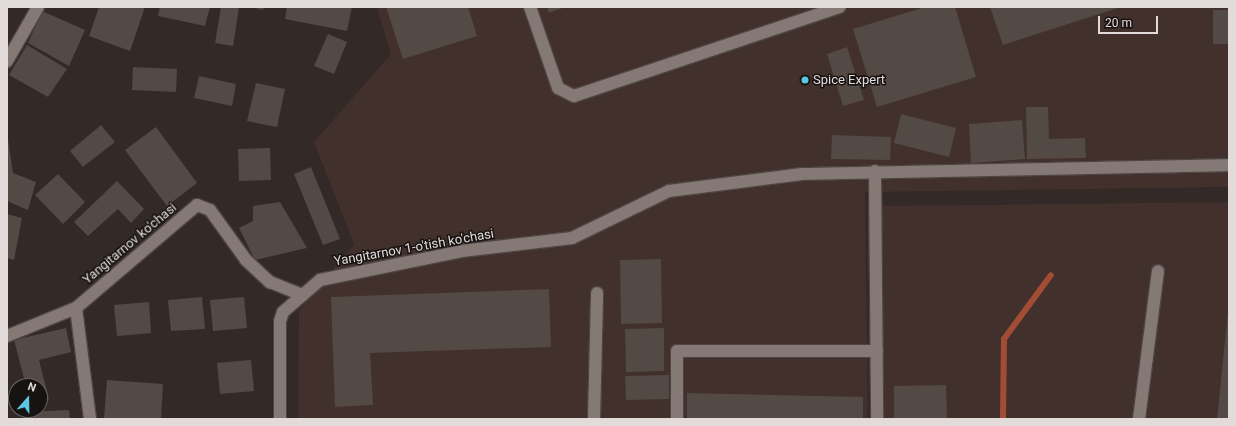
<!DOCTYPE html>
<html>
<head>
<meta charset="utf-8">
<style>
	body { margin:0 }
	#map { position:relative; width:1236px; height:426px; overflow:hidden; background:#332926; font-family:Roboto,sans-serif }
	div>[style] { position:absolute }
	.built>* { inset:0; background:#41302b }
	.stream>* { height:6px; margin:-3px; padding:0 3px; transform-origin:3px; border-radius:3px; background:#a24d33 }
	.building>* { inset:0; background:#534945 }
	.roads { filter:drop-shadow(1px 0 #4e4644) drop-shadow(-1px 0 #4e4644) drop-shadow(0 1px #4e4644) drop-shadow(0 -1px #4e4644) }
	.lane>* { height:12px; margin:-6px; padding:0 6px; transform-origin:6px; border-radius:6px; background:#847975 }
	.street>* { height:12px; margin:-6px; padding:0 6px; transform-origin:6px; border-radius:6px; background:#847975 }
	.dots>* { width:11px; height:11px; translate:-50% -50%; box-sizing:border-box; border:2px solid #171312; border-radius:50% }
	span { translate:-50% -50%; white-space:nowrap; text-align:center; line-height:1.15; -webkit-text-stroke:3px #171312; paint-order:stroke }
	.poi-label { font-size:13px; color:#e2dbd9 }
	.left { translate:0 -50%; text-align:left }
	.street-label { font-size:13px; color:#e2dbd9 }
	.frame { position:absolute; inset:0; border:8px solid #e2dbd9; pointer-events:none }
	.north { position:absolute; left:8px; top:378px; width:40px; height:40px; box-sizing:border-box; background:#171312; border:1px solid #686362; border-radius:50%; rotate:20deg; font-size:11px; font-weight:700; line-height:16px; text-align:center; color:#e2dbd9 }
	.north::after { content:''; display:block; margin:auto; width:14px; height:18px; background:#5ac8e5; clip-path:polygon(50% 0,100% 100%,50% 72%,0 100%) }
	.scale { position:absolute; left:1098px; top:16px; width:60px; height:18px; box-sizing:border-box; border:2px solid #e2dbd9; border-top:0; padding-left:5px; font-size:12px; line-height:14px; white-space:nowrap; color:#e2dbd9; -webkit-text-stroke:3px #171312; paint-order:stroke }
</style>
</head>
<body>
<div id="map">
	<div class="built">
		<i style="clip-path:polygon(377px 7px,1229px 7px,1229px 187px,865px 192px,868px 419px,298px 419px,299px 310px,354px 244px,314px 142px,391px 54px)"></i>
		<i style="clip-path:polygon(1229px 202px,1229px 419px,882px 419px,878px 206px)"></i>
	</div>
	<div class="stream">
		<i style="left:1003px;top:419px;width:80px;rotate:-89.3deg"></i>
		<i style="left:1004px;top:339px;width:79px;rotate:-53.7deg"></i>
	</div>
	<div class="building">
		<i style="clip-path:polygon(99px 7px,145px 7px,130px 51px,89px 36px)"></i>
		<i style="clip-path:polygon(160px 7px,210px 7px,205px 26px,158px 16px)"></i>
		<i style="clip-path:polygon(221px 7px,239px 7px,233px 46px,215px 43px)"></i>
		<i style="clip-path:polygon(251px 7px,264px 7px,263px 10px)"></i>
		<i style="clip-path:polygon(287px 7px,352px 7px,347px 31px,285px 19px)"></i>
		<i style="clip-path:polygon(386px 7px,468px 7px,477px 36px,403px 59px)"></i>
		<i style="clip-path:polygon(547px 7px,565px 7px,549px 13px)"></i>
		<i style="clip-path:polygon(925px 7px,955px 7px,976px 77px,877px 107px,853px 29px)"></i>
		<i style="clip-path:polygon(990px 7px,1121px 7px,1003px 45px)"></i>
		<i style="clip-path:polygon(1213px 10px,1229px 10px,1229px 44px,1213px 44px)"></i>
		<i style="clip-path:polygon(42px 11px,85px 30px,69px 66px,28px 43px)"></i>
		<i style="clip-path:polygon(328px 34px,347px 42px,334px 74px,314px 66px)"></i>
		<i style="clip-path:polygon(27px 45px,67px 69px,48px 97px,9px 75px)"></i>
		<i style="clip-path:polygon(847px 47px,864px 100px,843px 106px,827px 54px)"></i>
		<i style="clip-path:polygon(133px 67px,177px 69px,176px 92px,132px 90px)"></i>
		<i style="clip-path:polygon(199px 76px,236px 84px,232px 106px,194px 98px)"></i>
		<i style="clip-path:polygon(256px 83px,285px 89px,277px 127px,247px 121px)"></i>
		<i style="clip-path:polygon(1026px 107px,1048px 107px,1049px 139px,1085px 138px,1086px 158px,1027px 159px)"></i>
		<i style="clip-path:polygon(901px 114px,956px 128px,949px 157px,894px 143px)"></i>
		<i style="clip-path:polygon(1022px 120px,1025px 159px,971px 163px,969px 124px)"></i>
		<i style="clip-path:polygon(101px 125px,115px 142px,83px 167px,70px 151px)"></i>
		<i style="clip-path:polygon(156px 127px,197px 183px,167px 206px,125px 150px)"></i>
		<i style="clip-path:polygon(7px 132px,13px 173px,36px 182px,28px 210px,7px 201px)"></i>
		<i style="clip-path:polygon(832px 135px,891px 137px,890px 160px,831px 159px)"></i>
		<i style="clip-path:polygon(270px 148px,271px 180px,239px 181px,238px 149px)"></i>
		<i style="clip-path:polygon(311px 167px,340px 239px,323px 245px,294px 174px)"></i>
		<i style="clip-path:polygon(58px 174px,85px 202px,63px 224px,35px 195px)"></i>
		<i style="clip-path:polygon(117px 181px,144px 209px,131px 223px,118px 209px,88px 236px,74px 222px)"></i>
		<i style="clip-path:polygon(280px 202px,307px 248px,255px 260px,239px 228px,253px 221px,253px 206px)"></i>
		<i style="clip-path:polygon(7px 214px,22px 218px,14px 260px,7px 258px)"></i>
		<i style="clip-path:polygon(661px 259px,662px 323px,621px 324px,620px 260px)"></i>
		<i style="clip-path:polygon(549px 289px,551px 347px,370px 353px,373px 405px,335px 407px,331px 297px)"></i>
		<i style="clip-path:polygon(202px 297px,205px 329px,171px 331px,168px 300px)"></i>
		<i style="clip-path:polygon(244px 297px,247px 328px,213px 331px,210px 300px)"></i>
		<i style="clip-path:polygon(149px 302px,151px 333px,117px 336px,114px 305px)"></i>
		<i style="clip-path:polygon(1228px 312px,1229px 419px,1217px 419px)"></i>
		<i style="clip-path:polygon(66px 328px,71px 352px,39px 360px,49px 399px,40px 401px,40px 386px,26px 386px,14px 340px)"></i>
		<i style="clip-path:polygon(664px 328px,664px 371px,626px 372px,625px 329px)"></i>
		<i style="clip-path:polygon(251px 360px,254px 391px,220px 394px,217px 363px)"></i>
		<i style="clip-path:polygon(669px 375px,669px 399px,626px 400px,625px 376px)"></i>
		<i style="clip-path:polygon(107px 380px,163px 384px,161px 419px,104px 419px)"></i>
		<i style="clip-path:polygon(946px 385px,947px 419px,894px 419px,894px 386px)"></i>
		<i style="clip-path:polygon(687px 393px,863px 397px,863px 419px,687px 419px)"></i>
		<i style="clip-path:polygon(69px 410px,70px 419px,24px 419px,24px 412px)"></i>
	</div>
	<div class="roads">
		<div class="lane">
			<i style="left:530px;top:7px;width:86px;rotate:70.9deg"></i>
			<i style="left:558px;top:88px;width:18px;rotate:27deg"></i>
			<i style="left:574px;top:96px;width:280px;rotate:-18.5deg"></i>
			<i style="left:875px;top:171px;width:248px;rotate:89.5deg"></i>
			<i style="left:802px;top:174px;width:427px;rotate:-1.2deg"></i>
			<i style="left:594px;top:419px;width:126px;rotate:-88.6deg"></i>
			<i style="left:677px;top:419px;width:68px;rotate:-90deg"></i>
			<i style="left:677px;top:351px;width:200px"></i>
			<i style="left:1139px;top:419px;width:149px;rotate:-82.7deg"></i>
		</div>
		<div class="street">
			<i style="left:7px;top:61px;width:62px;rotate:-60.1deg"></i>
			<i style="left:76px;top:308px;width:112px;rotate:82.8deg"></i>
			<i style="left:7px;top:336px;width:74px;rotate:-22.1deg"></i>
			<i style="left:76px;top:308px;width:159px;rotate:-40.4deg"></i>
			<i style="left:197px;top:205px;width:14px;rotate:21deg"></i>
			<i style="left:210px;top:210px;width:62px;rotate:54.2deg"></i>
			<i style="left:246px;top:260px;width:33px;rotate:43deg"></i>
			<i style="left:270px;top:282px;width:35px;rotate:22deg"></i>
			<i style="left:280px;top:419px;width:98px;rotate:-90deg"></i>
			<i style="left:280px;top:321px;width:9px;rotate:-72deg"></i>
			<i style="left:283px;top:312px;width:49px;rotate:-40.9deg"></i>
			<i style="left:320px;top:280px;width:145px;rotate:-11.5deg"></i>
			<i style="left:462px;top:251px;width:111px;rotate:-6.7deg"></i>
			<i style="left:572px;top:238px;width:108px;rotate:-25.9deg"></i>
			<i style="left:669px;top:191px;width:134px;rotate:-7.3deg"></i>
		</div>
	</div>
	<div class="dots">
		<i style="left:805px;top:80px;background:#5ac8e5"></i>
	</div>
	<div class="poi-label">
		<span class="left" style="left:813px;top:80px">Spice Expert</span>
	</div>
	<div class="street-label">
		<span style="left:130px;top:244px;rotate:-40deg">Yangitarnov ko'chasi</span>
		<span style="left:414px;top:248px;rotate:-10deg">Yangitarnov 1-o'tish ko'chasi</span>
	</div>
	<div class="frame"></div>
	<div class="north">N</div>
	<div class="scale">20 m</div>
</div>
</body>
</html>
